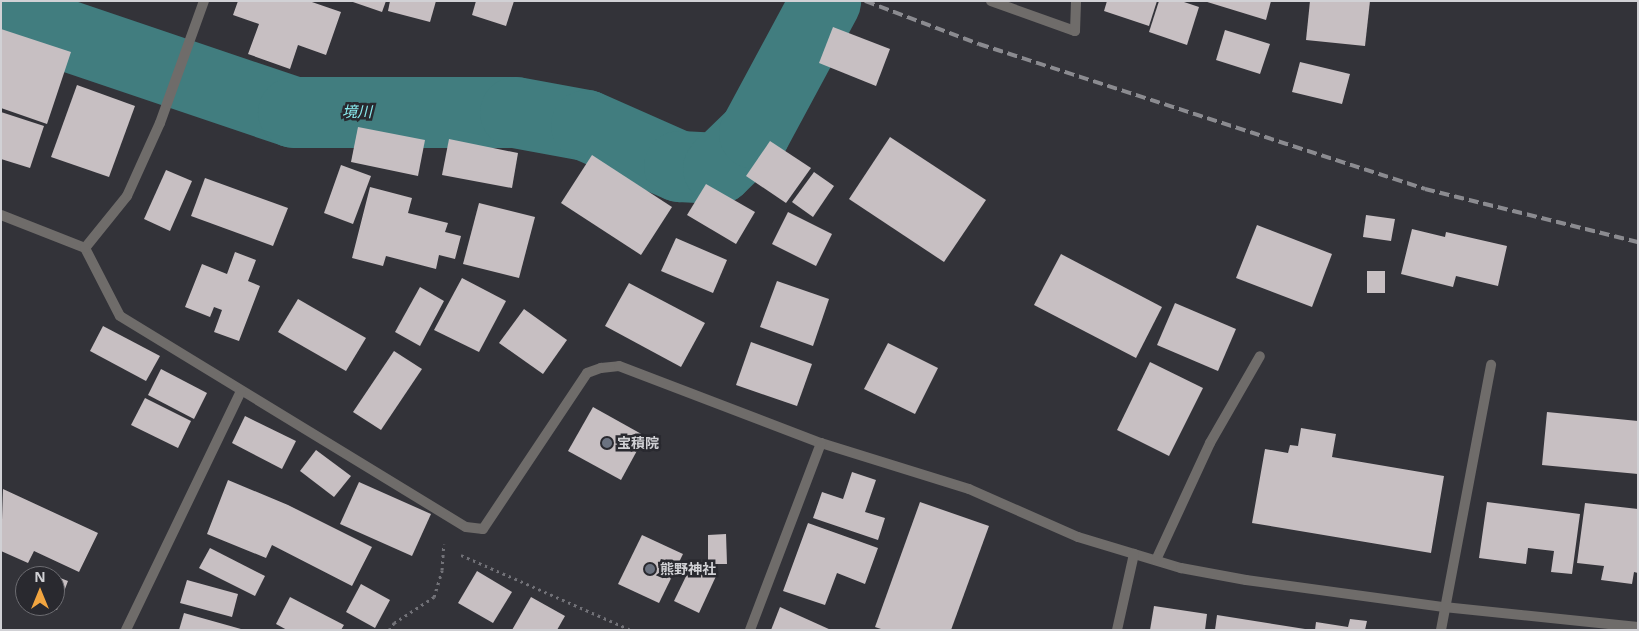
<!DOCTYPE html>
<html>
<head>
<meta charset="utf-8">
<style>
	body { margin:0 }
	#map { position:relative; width:1639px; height:631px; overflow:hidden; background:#333339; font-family:"Noto Sans","Noto Sans JP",sans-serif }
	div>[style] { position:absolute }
	.river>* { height:71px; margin:-35.5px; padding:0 35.5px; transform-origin:35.5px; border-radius:35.5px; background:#417d7f }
	.building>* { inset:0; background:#c7bfc2 }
	.path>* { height:3px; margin-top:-1.5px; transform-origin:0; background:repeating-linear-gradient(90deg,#727278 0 2.5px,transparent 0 6.5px) }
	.minor>* { height:10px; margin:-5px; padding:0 5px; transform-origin:5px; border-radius:5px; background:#6f6c6a }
	.tertiary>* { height:10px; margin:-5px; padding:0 5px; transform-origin:5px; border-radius:5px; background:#6f6c6a }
	.rail>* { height:4px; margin-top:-2px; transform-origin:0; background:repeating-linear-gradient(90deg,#8b8b90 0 10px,transparent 0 15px) }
	.dots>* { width:14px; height:14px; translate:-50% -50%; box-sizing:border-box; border:2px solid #29292f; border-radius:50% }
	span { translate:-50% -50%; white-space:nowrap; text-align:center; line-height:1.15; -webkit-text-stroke:5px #29292f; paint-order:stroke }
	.poi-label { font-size:14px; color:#d1d1d5; font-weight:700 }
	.left { translate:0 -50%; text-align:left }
	.water-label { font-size:15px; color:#8aecef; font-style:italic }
	.frame { position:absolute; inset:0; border:2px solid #d1d1d5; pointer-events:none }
	.north { position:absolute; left:15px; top:566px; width:50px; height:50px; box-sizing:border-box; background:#29292f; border:1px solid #6c6c71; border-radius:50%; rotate:0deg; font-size:14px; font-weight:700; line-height:20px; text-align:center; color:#d1d1d5 }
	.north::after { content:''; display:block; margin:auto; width:18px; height:22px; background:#f2a540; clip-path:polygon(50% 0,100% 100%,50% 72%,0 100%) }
</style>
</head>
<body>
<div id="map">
	<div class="river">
		<i style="left:1px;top:13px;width:308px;rotate:18.7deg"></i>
		<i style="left:293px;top:112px;width:222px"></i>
		<i style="left:515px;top:112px;width:72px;rotate:10.4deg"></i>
		<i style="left:586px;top:125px;width:102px;rotate:23.8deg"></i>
		<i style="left:679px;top:166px;width:39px;rotate:3deg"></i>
		<i style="left:718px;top:168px;width:50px;rotate:-44.2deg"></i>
		<i style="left:754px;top:133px;width:150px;rotate:-61.7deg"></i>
	</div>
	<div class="building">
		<i style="clip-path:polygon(238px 1px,309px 1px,341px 12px,326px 55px,298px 45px,290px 69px,248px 54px,259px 24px,233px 15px)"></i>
		<i style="clip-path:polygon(350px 1px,386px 1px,382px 12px)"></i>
		<i style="clip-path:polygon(390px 1px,436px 1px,430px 22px,388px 11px)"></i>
		<i style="clip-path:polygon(476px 1px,514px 1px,506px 26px,472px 15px)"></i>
		<i style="clip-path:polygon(1107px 1px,1157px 1px,1149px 26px,1104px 11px)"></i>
		<i style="clip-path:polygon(1159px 1px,1181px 1px,1199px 7px,1187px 45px,1149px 32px)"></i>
		<i style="clip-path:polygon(1204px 1px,1271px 1px,1266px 20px)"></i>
		<i style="clip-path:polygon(1310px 1px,1370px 1px,1365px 46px,1306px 40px)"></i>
		<i style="clip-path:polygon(833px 27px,890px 49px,876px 86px,819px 63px)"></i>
		<i style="clip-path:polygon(1px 29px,71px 52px,47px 124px,1px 108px)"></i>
		<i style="clip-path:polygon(1225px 30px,1270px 44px,1260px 74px,1216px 60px)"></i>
		<i style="clip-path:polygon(1300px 62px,1350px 74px,1342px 104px,1292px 92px)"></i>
		<i style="clip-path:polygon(77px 85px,135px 106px,109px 177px,51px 157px)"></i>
		<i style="clip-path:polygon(1px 112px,44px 126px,30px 168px,1px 159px)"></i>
		<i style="clip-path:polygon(358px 127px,425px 140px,418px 176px,351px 162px)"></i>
		<i style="clip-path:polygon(890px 137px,986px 200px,944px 262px,849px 199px)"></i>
		<i style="clip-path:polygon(449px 139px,518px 153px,512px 188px,442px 175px)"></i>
		<i style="clip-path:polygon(770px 141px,811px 168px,786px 203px,746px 176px)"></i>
		<i style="clip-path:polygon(592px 155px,672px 207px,641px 255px,561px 203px)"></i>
		<i style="clip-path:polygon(341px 165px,371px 176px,353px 224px,324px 213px)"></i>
		<i style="clip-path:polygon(166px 170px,192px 181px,170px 231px,144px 219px)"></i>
		<i style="clip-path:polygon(814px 172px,834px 186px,813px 217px,792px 202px)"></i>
		<i style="clip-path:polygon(205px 178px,288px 208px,273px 246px,191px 216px)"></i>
		<i style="clip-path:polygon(706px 184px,755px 212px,736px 244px,687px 215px)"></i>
		<i style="clip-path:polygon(370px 187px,412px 198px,408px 213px,448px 223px,445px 232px,461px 236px,455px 259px,439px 255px,436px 269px,386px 256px,383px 266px,352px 258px)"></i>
		<i style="clip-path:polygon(479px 203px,535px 217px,519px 278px,463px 264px)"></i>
		<i style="clip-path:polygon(788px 212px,832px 234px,816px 266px,772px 244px)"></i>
		<i style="clip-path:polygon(1366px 215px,1395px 219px,1391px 241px,1363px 237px)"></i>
		<i style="clip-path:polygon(1257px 225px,1332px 254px,1312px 307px,1236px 278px)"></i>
		<i style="clip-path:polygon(1412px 229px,1445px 237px,1446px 232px,1507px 246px,1498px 286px,1456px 276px,1453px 287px,1401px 274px)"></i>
		<i style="clip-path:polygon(676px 238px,727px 260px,713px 293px,661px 271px)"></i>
		<i style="clip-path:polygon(235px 252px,256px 260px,248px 281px,260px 286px,239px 341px,214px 332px,222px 310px,214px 307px,210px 317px,185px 307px,202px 264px,227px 274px)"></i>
		<i style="clip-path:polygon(1061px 254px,1162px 307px,1136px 358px,1034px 305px)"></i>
		<i style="clip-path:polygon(1367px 271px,1385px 271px,1385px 293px,1367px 293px)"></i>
		<i style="clip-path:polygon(462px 278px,506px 301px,479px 352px,434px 330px)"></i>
		<i style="clip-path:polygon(777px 281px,829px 299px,813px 346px,760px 327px)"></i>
		<i style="clip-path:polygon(629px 283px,705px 323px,681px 367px,605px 326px)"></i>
		<i style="clip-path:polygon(420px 287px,444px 301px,420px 346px,395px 332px)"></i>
		<i style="clip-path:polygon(298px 299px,366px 338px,346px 371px,278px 332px)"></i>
		<i style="clip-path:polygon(1175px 303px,1236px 329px,1218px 371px,1157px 345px)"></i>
		<i style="clip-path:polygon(524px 309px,567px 340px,543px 374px,499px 343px)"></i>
		<i style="clip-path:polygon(103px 326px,160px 356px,146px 381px,90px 351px)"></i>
		<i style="clip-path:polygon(751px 342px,812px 364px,797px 406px,736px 385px)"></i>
		<i style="clip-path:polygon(888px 343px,938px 368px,915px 414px,864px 389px)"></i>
		<i style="clip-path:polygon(394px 351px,422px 369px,381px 430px,353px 412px)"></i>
		<i style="clip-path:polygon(1150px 362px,1203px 388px,1169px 456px,1117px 430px)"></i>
		<i style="clip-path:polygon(161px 369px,207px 393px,194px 419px,148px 395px)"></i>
		<i style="clip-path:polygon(145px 398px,191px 421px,178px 448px,131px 425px)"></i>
		<i style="clip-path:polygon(593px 407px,645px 436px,621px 480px,568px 451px)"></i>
		<i style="clip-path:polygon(1547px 412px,1638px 421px,1638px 474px,1542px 465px)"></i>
		<i style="clip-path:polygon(245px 416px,296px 441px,282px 469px,232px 443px)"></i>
		<i style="clip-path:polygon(1301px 428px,1336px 434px,1332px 457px,1444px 476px,1431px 553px,1252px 523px,1265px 449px,1288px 453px,1290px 445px,1298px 446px)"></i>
		<i style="clip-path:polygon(316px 450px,351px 476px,334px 497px,300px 471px)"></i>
		<i style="clip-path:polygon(852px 472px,876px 480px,865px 512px,885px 518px,878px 540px,813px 518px,822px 492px,843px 499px)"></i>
		<i style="clip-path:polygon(228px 480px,288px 505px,372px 547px,352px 586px,272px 545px,266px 558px,207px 534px)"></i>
		<i style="clip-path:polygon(359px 482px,431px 514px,412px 556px,340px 524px)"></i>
		<i style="clip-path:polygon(3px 489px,98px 533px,79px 572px,34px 551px,28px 563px,1px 551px)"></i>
		<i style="clip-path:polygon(920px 502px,989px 526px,951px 630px,884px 630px,875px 627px)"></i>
		<i style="clip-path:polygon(1487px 502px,1580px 514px,1572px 574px,1551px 572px,1554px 551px,1528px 548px,1526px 564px,1479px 558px)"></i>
		<i style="clip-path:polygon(1585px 503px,1638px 509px,1638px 573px,1634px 572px,1632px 584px,1601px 580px,1604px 566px,1577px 563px)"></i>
		<i style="clip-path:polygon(808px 523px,878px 548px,865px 584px,837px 573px,825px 605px,783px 591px)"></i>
		<i style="clip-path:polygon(726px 534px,727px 564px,708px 564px,708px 535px)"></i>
		<i style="clip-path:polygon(642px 535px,683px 554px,659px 603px,618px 584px)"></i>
		<i style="clip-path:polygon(210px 548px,265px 576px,255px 596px,199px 568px)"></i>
		<i style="clip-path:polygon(693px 562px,717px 574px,699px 613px,674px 601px)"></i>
		<i style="clip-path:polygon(477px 571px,512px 592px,493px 623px,458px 603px)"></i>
		<i style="clip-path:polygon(55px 576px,68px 581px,57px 610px,47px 606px,55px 606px)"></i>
		<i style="clip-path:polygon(187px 580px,238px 594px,232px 617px,180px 603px)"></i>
		<i style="clip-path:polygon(361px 584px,390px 600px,375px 628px,346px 612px)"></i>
		<i style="clip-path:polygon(290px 597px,344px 625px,341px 630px,287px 630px,276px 624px)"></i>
		<i style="clip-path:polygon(531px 597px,565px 616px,557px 630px,512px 630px)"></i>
		<i style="clip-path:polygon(1154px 606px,1207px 614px,1205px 630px,1150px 630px)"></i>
		<i style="clip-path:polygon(780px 607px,831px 630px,771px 630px)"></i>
		<i style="clip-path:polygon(184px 613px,241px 629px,241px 630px,179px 630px)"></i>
		<i style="clip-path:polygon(1217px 615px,1305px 629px,1305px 630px,1215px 630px)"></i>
		<i style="clip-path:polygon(1350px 619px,1367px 621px,1365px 630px,1315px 630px,1316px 622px,1348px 627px)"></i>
	</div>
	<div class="path">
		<i style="left:461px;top:555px;width:186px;rotate:23.8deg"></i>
		<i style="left:389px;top:630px;width:9px;rotate:-54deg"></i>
		<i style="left:394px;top:623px;width:48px;rotate:-33deg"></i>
		<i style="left:434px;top:597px;width:28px;rotate:-73deg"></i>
		<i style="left:442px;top:570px;width:26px;rotate:-86deg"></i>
	</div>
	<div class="minor">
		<i style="left:991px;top:1px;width:89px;rotate:19.7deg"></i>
		<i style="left:1075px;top:31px;width:30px;rotate:-88deg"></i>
		<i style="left:85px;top:248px;width:76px;rotate:62.8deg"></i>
		<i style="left:120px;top:316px;width:405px;rotate:31.4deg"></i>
		<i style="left:466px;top:527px;width:17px;rotate:7deg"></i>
		<i style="left:483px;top:529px;width:187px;rotate:-56.3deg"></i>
		<i style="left:587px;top:373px;width:15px;rotate:-20deg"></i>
		<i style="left:601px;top:368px;width:18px;rotate:-6deg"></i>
		<i style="left:619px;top:366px;width:216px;rotate:20.9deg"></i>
		<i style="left:821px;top:443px;width:155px;rotate:17.3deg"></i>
		<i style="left:969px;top:489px;width:119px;rotate:23.8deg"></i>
		<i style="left:1078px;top:537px;width:108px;rotate:16.8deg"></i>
		<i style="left:1181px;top:568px;width:66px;rotate:10.5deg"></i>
		<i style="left:1246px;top:580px;width:200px;rotate:7.8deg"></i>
		<i style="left:1444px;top:607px;width:195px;rotate:5.9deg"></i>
		<i style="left:1156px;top:560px;width:129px;rotate:-65.2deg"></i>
		<i style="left:1210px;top:443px;width:100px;rotate:-60.1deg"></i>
		<i style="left:126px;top:630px;width:265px;rotate:-64.3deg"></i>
		<i style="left:750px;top:630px;width:200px;rotate:-69.2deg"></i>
		<i style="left:1117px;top:630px;width:78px;rotate:-77.4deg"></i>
		<i style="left:1441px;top:630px;width:270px;rotate:-79.3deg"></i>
	</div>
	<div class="tertiary">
		<i style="left:1px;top:215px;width:90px;rotate:21.4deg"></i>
		<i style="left:85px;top:248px;width:67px;rotate:-51.1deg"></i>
		<i style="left:127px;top:196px;width:80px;rotate:-65.7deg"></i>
		<i style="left:160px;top:123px;width:130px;rotate:-70.2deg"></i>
	</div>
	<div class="rail">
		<i style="left:865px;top:1px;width:122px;rotate:20.7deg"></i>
		<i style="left:979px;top:44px;width:469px;rotate:18deg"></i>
		<i style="left:1425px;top:189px;width:219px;rotate:14deg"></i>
	</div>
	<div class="dots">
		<i style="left:607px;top:443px;background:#6b7280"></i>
		<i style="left:650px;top:569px;background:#6b7280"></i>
	</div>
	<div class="poi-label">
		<span class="left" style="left:617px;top:443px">宝積院</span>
		<span class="left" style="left:660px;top:569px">熊野神社</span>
	</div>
	<div class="water-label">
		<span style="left:357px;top:112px">境川</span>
	</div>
	<div class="frame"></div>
	<div class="north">N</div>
</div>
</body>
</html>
